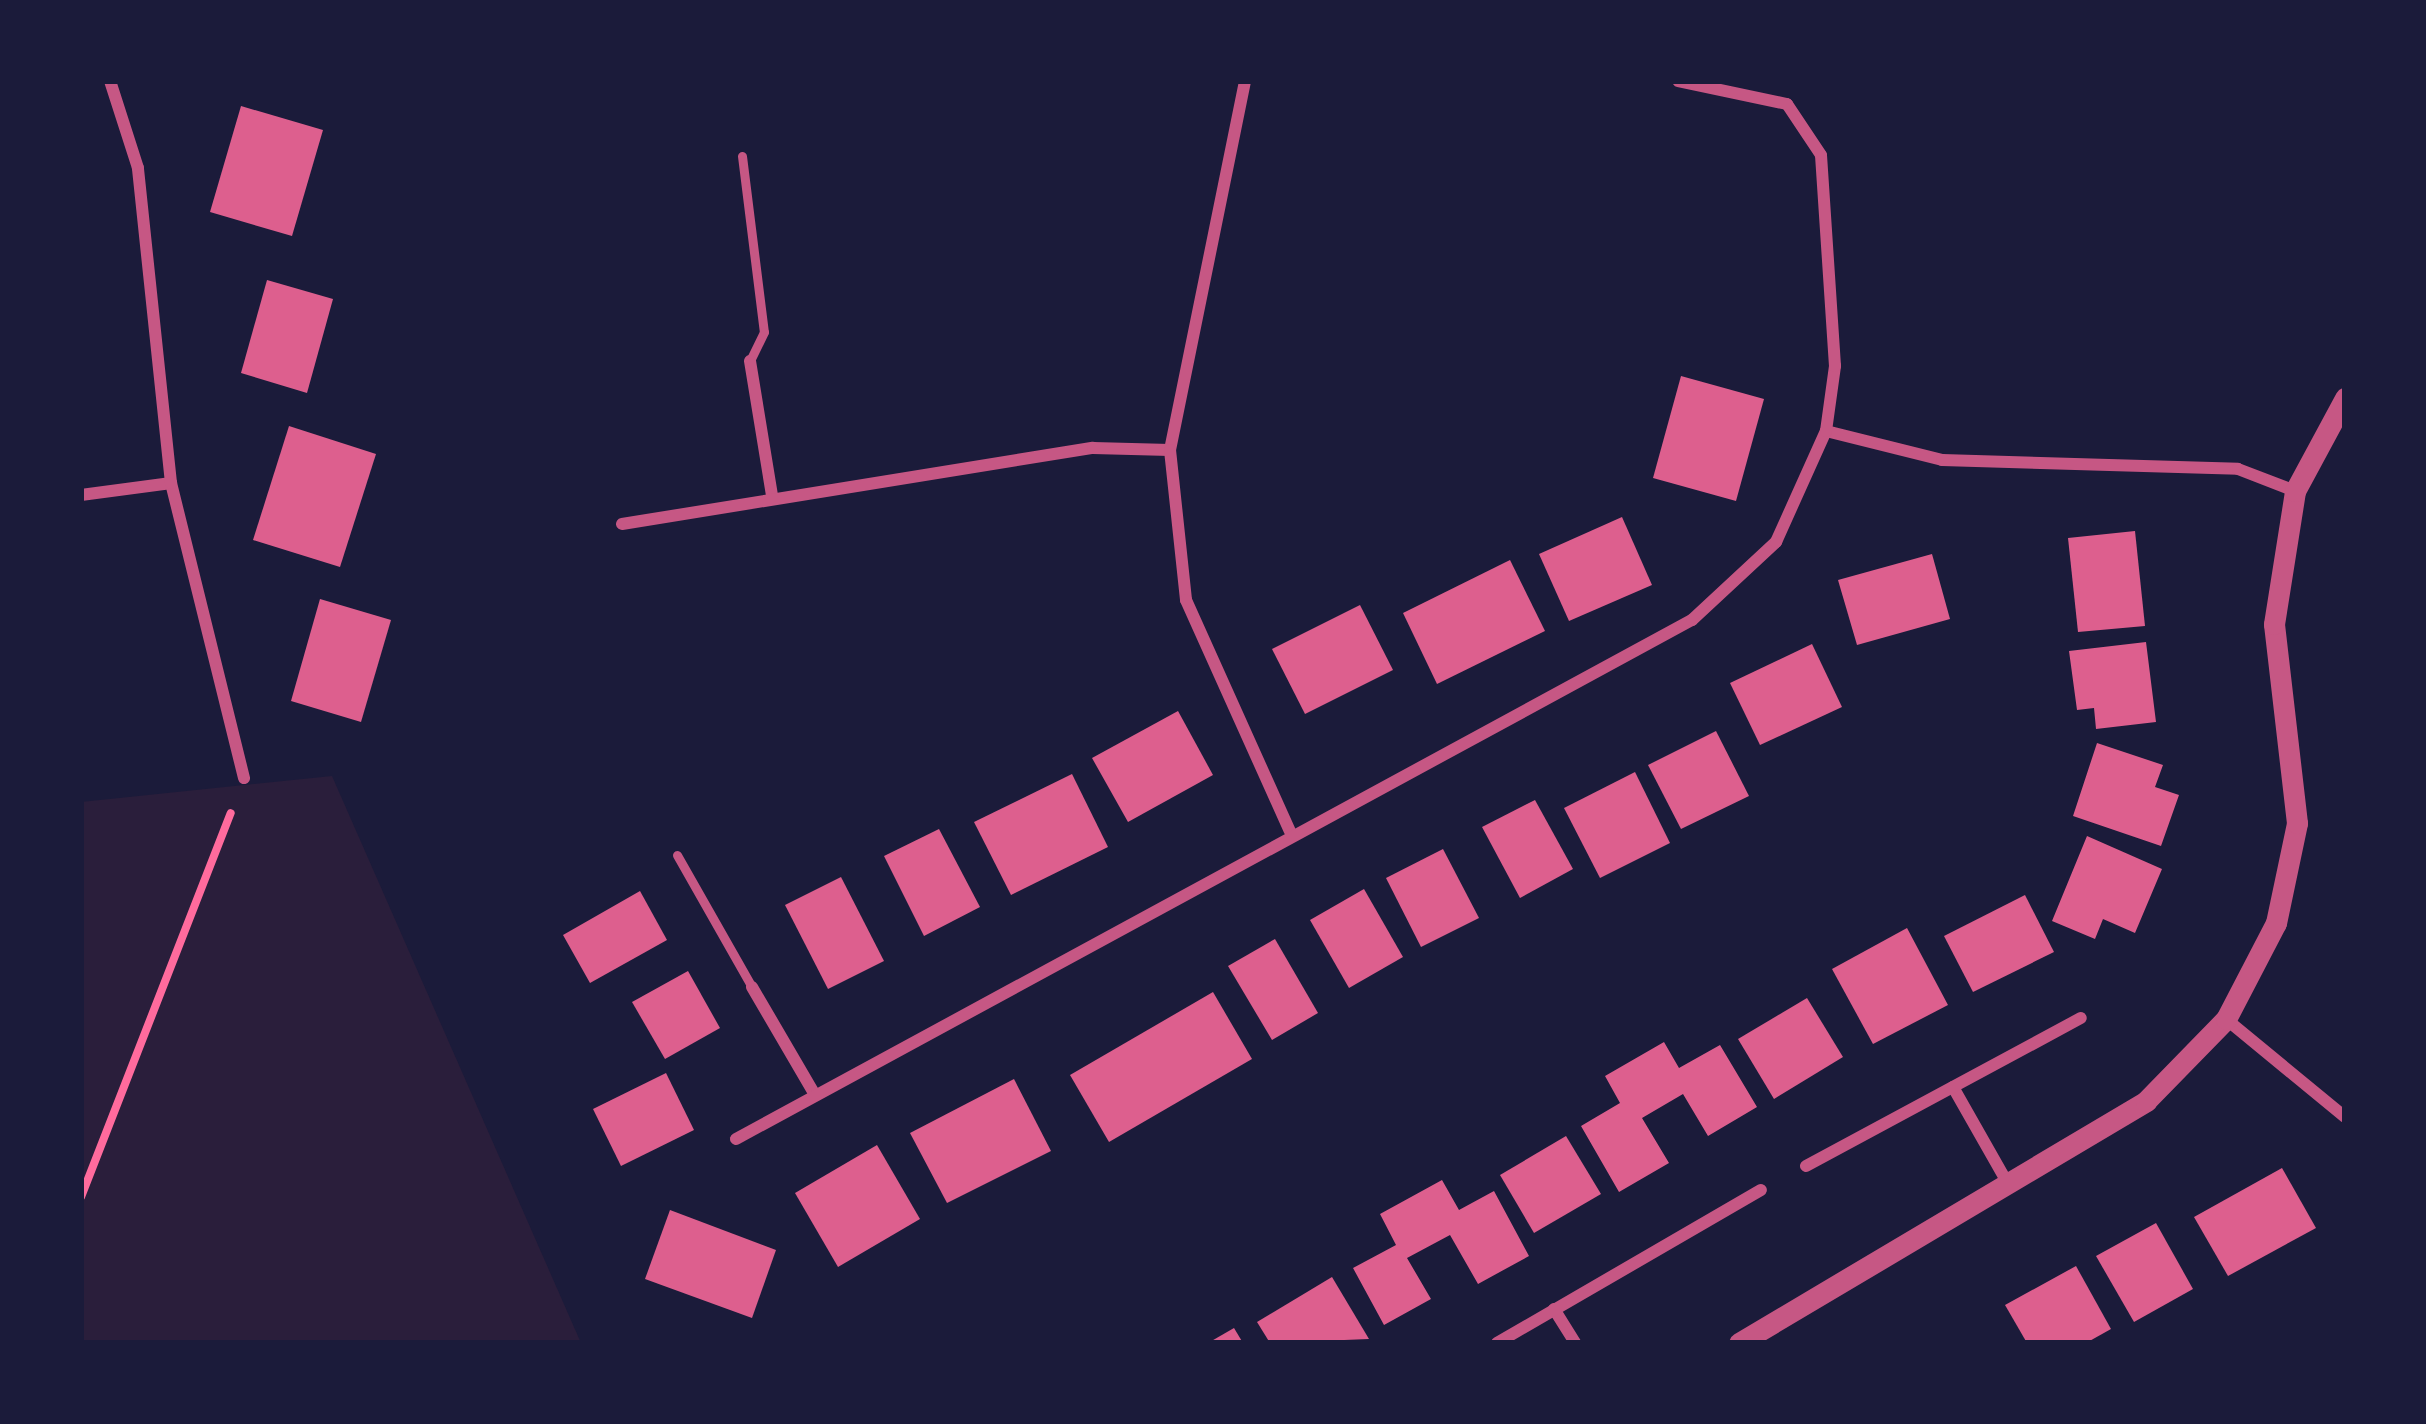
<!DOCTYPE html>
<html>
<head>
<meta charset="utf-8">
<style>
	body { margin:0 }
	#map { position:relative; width:2426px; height:1424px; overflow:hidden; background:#1b1b3a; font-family:Montserrat,sans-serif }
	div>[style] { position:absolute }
	.green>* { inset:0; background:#2a1e3b }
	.building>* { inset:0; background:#dd5f8e }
	.path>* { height:8px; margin:-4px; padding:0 4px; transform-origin:4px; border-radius:4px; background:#ff6b9d }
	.service>* { height:9px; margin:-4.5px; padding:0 4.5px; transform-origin:4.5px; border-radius:4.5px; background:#c65784 }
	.minor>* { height:12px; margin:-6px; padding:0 6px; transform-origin:6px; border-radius:6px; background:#c65784 }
	.tertiary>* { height:21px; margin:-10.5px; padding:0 10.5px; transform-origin:10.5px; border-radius:10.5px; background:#c65784 }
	span { translate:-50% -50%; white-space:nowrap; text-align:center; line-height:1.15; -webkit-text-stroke:9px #1b1b3a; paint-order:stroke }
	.frame { position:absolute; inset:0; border:84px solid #1b1b3a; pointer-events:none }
</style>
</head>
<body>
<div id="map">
	<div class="green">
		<i style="clip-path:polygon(332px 776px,581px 1343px,81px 1343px,81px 802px)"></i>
	</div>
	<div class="building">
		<i style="clip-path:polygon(241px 106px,323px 130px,292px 236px,210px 212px)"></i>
		<i style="clip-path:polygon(267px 280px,333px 299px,307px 393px,241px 373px)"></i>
		<i style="clip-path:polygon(1681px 376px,1764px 399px,1736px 501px,1653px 478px)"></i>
		<i style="clip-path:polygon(289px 426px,376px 454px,340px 567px,253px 540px)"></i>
		<i style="clip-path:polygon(1622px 517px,1652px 585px,1569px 621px,1539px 554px)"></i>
		<i style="clip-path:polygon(2135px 531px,2145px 626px,2078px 632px,2068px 538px)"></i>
		<i style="clip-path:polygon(1932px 554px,1950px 619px,1857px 645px,1838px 580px)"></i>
		<i style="clip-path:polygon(1510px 560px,1545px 631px,1437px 684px,1403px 613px)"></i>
		<i style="clip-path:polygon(320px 599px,391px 620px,361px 722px,291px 701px)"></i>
		<i style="clip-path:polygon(1360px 605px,1393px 670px,1305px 714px,1272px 649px)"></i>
		<i style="clip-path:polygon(2146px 642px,2156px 722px,2096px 729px,2094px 708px,2077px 710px,2069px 651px)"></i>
		<i style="clip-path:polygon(1812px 644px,1842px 707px,1760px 745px,1730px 683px)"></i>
		<i style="clip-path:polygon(1178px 711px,1213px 775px,1128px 822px,1092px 758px)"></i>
		<i style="clip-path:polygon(1716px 731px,1749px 796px,1681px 829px,1648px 765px)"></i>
		<i style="clip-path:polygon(2097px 743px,2163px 765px,2155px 787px,2179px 795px,2161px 846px,2073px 816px)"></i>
		<i style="clip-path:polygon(1635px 772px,1670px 843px,1600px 878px,1564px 808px)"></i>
		<i style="clip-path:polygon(1072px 774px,1108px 847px,1011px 895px,974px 822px)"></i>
		<i style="clip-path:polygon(1535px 800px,1573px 869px,1520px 898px,1482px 827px)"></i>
		<i style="clip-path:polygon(939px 829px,980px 907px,924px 936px,884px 856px)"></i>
		<i style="clip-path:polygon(2087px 836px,2162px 869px,2135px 933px,2103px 919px,2095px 939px,2052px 921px)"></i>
		<i style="clip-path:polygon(1443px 849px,1479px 918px,1421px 947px,1386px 878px)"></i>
		<i style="clip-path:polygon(841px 877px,884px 961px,828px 989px,785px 905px)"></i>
		<i style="clip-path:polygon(1364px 889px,1403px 957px,1349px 988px,1310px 920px)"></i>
		<i style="clip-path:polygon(640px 891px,667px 940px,590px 983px,563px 935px)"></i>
		<i style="clip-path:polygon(2025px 895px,2054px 952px,1973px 992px,1944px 936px)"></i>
		<i style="clip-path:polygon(1907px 928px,1948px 1005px,1873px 1044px,1832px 969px)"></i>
		<i style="clip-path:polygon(1275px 939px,1318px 1013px,1272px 1040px,1228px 966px)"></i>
		<i style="clip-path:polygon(688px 971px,720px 1028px,665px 1059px,632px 1002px)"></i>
		<i style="clip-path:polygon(1213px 992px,1252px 1059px,1109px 1142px,1070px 1075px)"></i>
		<i style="clip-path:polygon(1807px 998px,1843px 1057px,1774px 1099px,1738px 1039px)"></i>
		<i style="clip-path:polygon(1664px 1042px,1679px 1068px,1720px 1045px,1757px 1107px,1708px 1136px,1683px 1094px,1642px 1118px,1669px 1163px,1619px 1192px,1581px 1126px,1620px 1103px,1605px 1076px)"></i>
		<i style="clip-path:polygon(666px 1073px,694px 1130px,621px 1166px,593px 1109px)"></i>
		<i style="clip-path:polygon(1014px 1079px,1051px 1151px,947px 1203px,910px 1133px)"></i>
		<i style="clip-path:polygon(1566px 1136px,1601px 1194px,1534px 1233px,1500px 1175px)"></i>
		<i style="clip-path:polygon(877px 1145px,920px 1219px,838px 1267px,795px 1193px)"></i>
		<i style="clip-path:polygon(2282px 1168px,2316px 1228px,2228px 1276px,2194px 1217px)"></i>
		<i style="clip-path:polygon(1442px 1180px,1459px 1210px,1494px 1191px,1529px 1256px,1478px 1284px,1450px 1235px,1407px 1258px,1431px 1299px,1384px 1325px,1353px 1268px,1396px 1245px,1380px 1214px)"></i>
		<i style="clip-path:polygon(670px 1210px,776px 1250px,752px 1318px,645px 1279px)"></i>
		<i style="clip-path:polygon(2156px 1223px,2193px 1289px,2134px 1322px,2096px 1256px)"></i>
		<i style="clip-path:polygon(2076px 1266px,2111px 1329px,2086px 1343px,2027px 1343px,2005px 1305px)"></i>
		<i style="clip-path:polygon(1332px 1277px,1369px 1339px,1270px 1343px,1257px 1322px)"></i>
		<i style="clip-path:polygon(1234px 1328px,1243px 1343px,1208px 1343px)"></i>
	</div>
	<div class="path">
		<i style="left:81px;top:1197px;width:412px;rotate:-68.7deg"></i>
	</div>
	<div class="service">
		<i style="left:742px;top:156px;width:177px;rotate:82.9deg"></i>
		<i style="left:764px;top:332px;width:32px;rotate:116deg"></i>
		<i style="left:677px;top:855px;width:152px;rotate:60.4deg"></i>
	</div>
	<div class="minor">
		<i style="left:750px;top:361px;width:137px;rotate:80.7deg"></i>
		<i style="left:1826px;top:431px;width:120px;rotate:14deg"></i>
		<i style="left:1942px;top:460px;width:296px;rotate:1.7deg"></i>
		<i style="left:2238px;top:469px;width:61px;rotate:21.1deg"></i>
		<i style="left:1170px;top:450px;width:377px;rotate:-78.5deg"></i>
		<i style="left:171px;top:483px;width:304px;rotate:76.1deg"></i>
		<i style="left:81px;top:495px;width:91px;rotate:-7.6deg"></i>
		<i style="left:171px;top:483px;width:317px;rotate:-96deg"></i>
		<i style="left:138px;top:168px;width:91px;rotate:-107.8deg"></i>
		<i style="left:622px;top:524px;width:477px;rotate:-9.2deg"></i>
		<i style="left:1093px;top:448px;width:77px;rotate:1.5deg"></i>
		<i style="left:1170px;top:450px;width:151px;rotate:83.9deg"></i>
		<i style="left:1186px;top:600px;width:253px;rotate:65.8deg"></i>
		<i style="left:752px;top:987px;width:125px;rotate:59.7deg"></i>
		<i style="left:2226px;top:1019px;width:154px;rotate:39.5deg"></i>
		<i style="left:1953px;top:1087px;width:112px;rotate:60.4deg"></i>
		<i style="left:736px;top:1139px;width:1088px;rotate:-28.5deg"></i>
		<i style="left:1692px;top:620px;width:115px;rotate:-42.9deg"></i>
		<i style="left:1776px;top:542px;width:122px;rotate:-65.8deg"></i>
		<i style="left:1826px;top:431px;width:66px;rotate:-82.1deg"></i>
		<i style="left:1835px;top:366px;width:211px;rotate:-93.8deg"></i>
		<i style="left:1821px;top:155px;width:61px;rotate:-123.7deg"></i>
		<i style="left:1787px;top:104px;width:111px;rotate:-168.1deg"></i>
		<i style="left:1806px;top:1166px;width:312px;rotate:-28.3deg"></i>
		<i style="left:1554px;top:1309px;width:40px;rotate:58deg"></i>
		<i style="left:1497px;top:1343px;width:305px;rotate:-30.1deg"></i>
	</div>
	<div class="tertiary">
		<i style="left:1739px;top:1343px;width:474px;rotate:-30.7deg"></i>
		<i style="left:2146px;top:1101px;width:115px;rotate:-45.7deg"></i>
		<i style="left:2226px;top:1019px;width:108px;rotate:-62.5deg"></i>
		<i style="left:2276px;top:923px;width:102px;rotate:-78.1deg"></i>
		<i style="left:2297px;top:823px;width:200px;rotate:-96.6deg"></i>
		<i style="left:2274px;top:624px;width:135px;rotate:-81deg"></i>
		<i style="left:2295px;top:491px;width:106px;rotate:-61.7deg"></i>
	</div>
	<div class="frame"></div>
</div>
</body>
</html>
